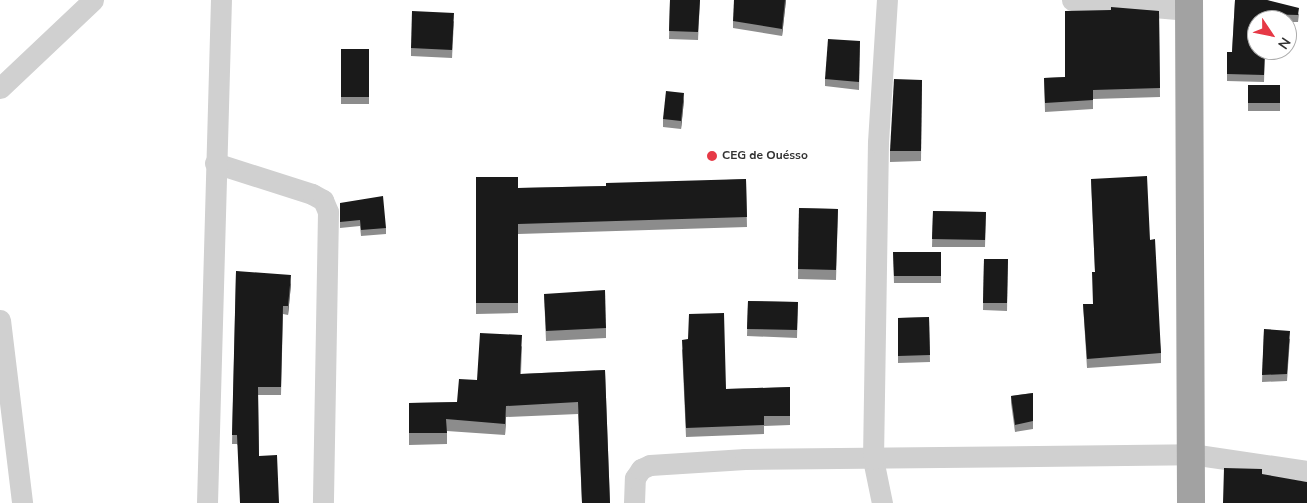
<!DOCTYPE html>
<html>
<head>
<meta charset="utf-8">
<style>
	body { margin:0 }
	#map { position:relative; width:1307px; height:503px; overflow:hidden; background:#fff; font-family:"Nunito Sans",sans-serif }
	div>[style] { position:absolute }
	.minor>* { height:21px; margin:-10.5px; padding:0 10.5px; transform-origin:10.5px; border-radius:10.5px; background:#d0d0d0 }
	.trunk>* { height:28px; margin:-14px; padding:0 14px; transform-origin:14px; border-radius:14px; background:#a2a2a2 }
	.wall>* { inset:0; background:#8c8c8c }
	.shaded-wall>* { inset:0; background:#5f5f5f }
	.building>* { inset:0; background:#1a1a1a }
	.dots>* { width:14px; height:14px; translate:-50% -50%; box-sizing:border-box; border:2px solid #fff; border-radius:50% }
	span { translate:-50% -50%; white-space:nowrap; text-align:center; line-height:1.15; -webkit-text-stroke:5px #fff; paint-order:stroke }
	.poi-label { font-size:12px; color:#333; font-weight:700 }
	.left { translate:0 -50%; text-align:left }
	.north { position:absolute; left:1247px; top:10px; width:50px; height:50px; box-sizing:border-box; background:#fff; border:1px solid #adadad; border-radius:50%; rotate:124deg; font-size:14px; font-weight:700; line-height:20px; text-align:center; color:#333 }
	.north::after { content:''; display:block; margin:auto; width:18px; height:22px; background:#e63946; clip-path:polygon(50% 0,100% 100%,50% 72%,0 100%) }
</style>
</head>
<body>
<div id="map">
	<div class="minor">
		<i style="left:1072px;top:0;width:117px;rotate:4.9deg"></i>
		<i style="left:0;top:88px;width:128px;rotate:-43.4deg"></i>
		<i style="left:215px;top:163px;width:102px;rotate:17.7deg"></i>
		<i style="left:312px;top:194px;width:13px;rotate:29deg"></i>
		<i style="left:323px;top:200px;width:13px;rotate:67deg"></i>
		<i style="left:328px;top:212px;width:291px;rotate:91deg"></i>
		<i style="left:0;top:320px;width:184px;rotate:83.1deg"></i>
		<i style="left:207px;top:503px;width:503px;rotate:-88.41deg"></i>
		<i style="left:634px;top:503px;width:25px;rotate:-88deg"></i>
		<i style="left:635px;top:478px;width:11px;rotate:-56deg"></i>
		<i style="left:641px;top:469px;width:10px;rotate:-24deg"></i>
		<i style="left:650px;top:465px;width:95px;rotate:-3.6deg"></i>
		<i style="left:745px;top:459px;width:446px;rotate:-0.6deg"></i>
		<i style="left:1191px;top:454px;width:117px;rotate:8.3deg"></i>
		<i style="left:882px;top:503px;width:45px;rotate:-101.6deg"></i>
		<i style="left:873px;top:459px;width:317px;rotate:-89.1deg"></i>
		<i style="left:878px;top:142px;width:142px;rotate:-86.4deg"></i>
	</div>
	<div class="trunk">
		<i style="left:1189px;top:0;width:503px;rotate:89.77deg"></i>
	</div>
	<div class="wall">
		<i style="clip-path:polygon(670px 0,700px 0,698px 40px,669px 39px)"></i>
		<i style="clip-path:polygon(786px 0,782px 36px,733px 28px,733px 21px)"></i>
		<i style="clip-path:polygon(1231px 0,1267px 0,1299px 14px,1298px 22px,1287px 22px,1287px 20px,1257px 20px,1265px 50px,1264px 82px,1227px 81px,1227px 52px,1232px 52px,1235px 0)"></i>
		<i style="clip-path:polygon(1111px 10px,1159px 11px,1160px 97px,1093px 99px,1093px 109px,1045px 112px,1044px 78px,1065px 77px)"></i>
		<i style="clip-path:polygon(454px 21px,452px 58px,411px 56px,411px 48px)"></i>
		<i style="clip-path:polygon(860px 41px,859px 90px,825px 86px,825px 79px)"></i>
		<i style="clip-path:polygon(341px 49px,369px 49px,369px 104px,341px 104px)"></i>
		<i style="clip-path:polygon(922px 80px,921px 161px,890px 162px,890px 151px)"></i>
		<i style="clip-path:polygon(1248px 85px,1280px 85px,1280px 111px,1248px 111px)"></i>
		<i style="clip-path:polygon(684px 100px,681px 129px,663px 127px,663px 119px)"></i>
		<i style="clip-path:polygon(476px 177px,518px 188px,606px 186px,746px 179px,747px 227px,518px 234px,518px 313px,476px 314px)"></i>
		<i style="clip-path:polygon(1091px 179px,1150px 240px,1161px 353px,1161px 363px,1087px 368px,1083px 304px,1093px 304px,1095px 272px)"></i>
		<i style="clip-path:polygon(340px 203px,386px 228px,386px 234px,361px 236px,360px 226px,340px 228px)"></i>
		<i style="clip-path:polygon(799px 208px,838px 209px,836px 280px,798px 279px)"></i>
		<i style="clip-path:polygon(933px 211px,986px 212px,985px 247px,932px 247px)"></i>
		<i style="clip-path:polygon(893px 252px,941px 252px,941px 283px,894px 283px)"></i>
		<i style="clip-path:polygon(984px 259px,1008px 259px,1007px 311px,983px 310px)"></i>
		<i style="clip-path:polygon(236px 271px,291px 284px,288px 315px,283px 314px,281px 395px,258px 395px,259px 456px,279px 503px,237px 444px,232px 444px)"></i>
		<i style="clip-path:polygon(544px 294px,606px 328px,606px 338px,546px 341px)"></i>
		<i style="clip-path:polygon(748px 301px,798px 302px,797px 338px,747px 336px)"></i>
		<i style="clip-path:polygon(929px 317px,930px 362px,898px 363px,898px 318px)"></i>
		<i style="clip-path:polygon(1264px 329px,1290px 339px,1287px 381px,1262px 382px)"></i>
		<i style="clip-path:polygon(522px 346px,521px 374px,605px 370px,610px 503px,582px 503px,578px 414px,506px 417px,505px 435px,447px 431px,447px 444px,409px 445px,409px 403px,457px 402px,477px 380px)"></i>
		<i style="clip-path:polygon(682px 349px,726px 389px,790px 387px,790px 425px,764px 426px,764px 434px,686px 437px)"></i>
		<i style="clip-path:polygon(1033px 393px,1033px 429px,1015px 432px,1011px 403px,1011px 396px)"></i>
	</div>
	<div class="shaded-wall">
		<i style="clip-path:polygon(785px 0,786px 0,782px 36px,782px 29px)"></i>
		<i style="clip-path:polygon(684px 93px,684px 100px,681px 129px,681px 121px)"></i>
		<i style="clip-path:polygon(291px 275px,291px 284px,288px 315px,288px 306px)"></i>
		<i style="clip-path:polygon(506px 406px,506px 417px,505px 435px,505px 424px)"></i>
	</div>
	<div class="building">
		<i style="clip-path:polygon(670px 0,700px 0,698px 32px,669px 31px)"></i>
		<i style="clip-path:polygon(734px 0,785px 0,782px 29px,733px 21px)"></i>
		<i style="clip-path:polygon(1235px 0,1267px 0,1299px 8px,1298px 15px,1266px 14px,1266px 20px,1257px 20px,1257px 50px,1265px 50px,1264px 75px,1227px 74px,1227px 52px,1232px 52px)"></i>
		<i style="clip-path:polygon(1111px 7px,1159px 11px,1160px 88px,1093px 90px,1093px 100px,1045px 103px,1044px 78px,1065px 77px,1065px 11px,1111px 10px)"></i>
		<i style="clip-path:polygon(412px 11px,454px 13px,452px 50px,411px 48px)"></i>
		<i style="clip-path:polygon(828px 39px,860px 41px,859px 82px,825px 79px)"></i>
		<i style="clip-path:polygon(341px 49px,369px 49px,369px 97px,341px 97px)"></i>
		<i style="clip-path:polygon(894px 79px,922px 80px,921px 151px,890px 151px)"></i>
		<i style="clip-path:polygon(1248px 85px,1280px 85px,1280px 103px,1248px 103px)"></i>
		<i style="clip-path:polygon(666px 91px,684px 93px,681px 121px,663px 119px)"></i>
		<i style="clip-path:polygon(1147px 176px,1150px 240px,1155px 239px,1161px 353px,1087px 359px,1083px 304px,1093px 304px,1092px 272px,1095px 272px,1091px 179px)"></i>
		<i style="clip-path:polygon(476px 177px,518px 177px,518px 188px,606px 186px,606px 183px,746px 179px,747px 217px,518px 224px,518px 303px,476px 303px)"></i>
		<i style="clip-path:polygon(383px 196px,386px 228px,361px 230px,360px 220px,340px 222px,340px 203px)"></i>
		<i style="clip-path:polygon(799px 208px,838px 209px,836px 270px,798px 269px)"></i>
		<i style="clip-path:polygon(933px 211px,986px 212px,985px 240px,932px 239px)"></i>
		<i style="clip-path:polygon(893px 252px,941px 252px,941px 276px,894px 276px)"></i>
		<i style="clip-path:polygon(984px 259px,1008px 259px,1007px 303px,983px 303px)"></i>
		<i style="clip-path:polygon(236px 271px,291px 275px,288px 306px,283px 306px,281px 387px,258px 387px,259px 456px,277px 455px,279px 503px,240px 503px,237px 435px,232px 435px)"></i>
		<i style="clip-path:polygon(605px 290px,606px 328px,546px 331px,544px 294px)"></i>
		<i style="clip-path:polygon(748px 301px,798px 302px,797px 330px,747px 329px)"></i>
		<i style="clip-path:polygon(724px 313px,726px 389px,790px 387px,790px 416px,764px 416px,764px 425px,686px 428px,682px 340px,688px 339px,689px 314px)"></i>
		<i style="clip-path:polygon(929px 317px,930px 355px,898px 356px,898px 318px)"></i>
		<i style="clip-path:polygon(1264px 329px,1290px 331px,1287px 374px,1262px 375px)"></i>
		<i style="clip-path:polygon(480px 333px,522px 335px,520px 374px,605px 370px,610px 503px,582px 503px,578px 402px,506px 406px,505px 424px,446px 419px,447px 433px,409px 433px,409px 403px,457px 402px,459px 379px,477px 380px)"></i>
		<i style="clip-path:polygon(1033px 393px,1033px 421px,1015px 425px,1011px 396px)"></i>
		<i style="clip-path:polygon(1224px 468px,1262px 469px,1262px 474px,1307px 482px,1307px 503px,1223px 503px)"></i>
	</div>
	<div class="dots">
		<i style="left:712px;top:156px;background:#e63946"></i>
	</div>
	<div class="poi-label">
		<span class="left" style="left:722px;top:156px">CEG de Ouésso</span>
	</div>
	<div class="north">N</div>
</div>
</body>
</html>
